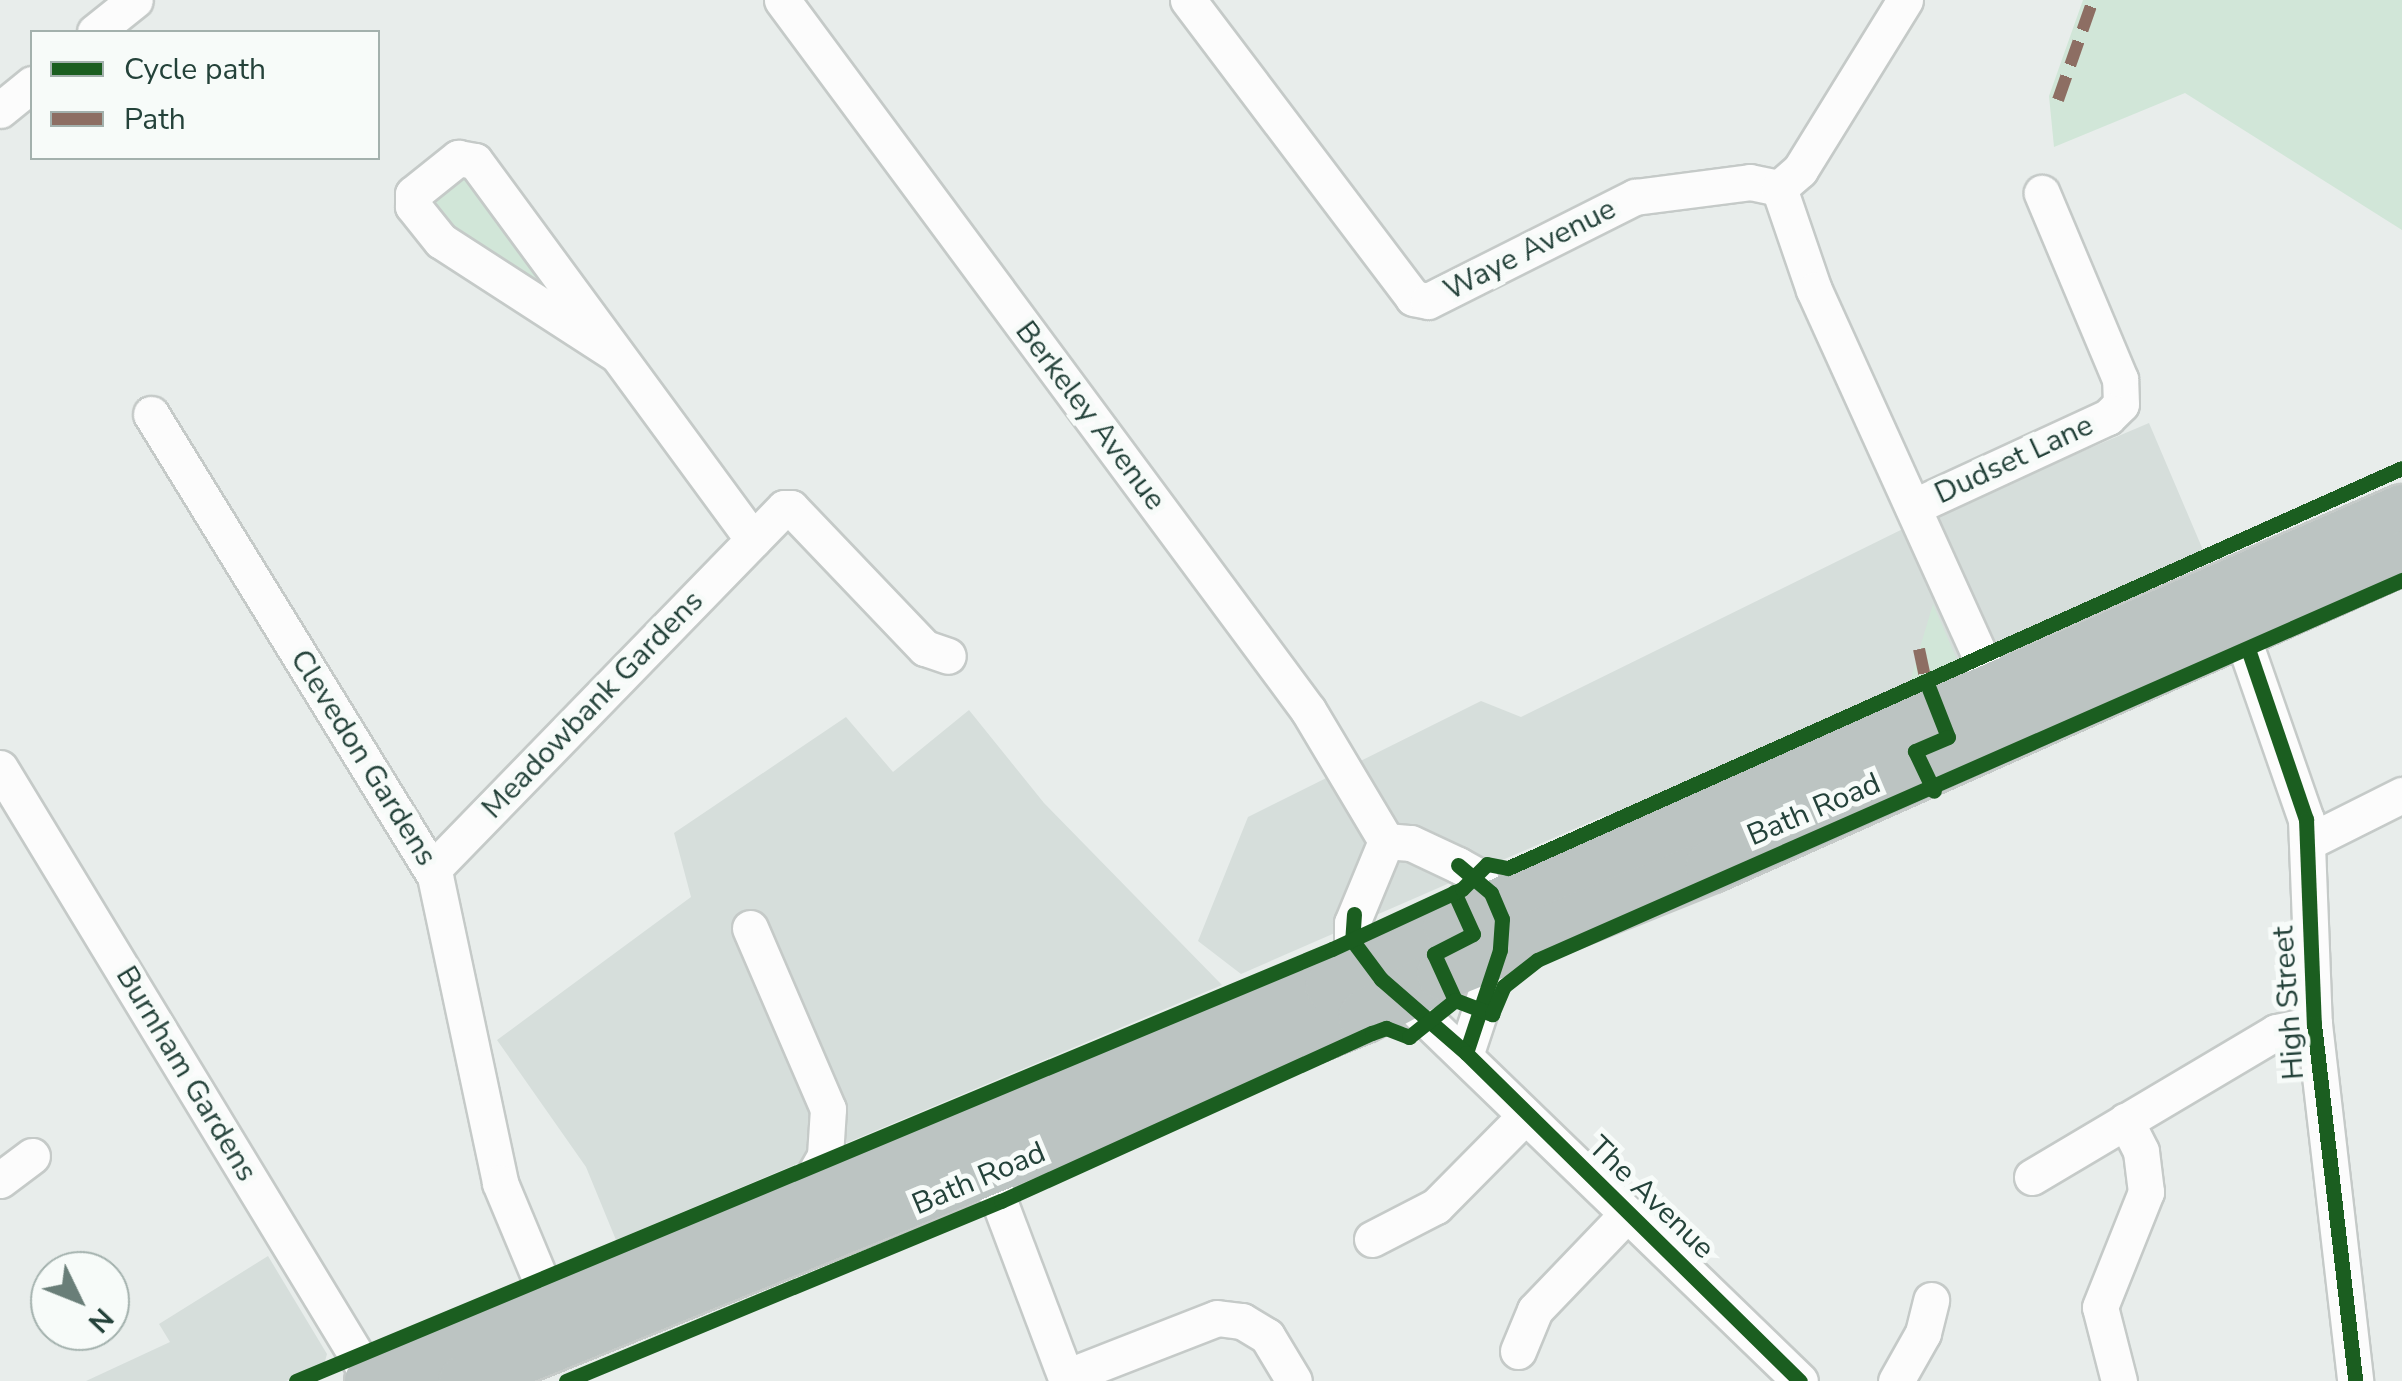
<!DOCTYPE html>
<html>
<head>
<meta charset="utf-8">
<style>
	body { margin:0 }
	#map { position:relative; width:2402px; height:1381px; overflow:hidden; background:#e8edeb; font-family:"Nunito Sans",sans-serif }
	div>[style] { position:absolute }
	.built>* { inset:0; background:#d6dedb }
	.green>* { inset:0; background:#d1e6d8 }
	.roads { filter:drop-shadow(2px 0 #c5cac8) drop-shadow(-2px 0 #c5cac8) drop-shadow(0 2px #c5cac8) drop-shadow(0 -2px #c5cac8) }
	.minor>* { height:35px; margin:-17.5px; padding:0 17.5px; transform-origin:17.5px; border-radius:17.5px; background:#fcfcfc }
	.highway>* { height:52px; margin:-26px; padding:0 26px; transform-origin:26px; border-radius:26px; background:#bcc4c2 }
	.quiet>* { height:12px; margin-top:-6px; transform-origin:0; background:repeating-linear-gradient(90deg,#8d6e63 0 25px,transparent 0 37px) }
	.cycleway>* { height:15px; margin:-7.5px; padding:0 7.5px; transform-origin:7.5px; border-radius:7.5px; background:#1b5e20 }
	span { translate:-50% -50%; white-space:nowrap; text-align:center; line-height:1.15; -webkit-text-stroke:10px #f7fbf9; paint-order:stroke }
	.street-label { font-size:30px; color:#24423a }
	.legend { position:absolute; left:30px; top:30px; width:350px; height:130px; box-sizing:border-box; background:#f7fbf9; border:2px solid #a3b1ad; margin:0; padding:12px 18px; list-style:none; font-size:30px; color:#24423a }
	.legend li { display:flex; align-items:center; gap:20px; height:50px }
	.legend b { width:50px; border:2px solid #a3b1ad }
	.north { position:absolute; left:30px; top:1251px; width:100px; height:100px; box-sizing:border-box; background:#f7fbf9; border:2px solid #a3b1ad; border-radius:50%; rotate:133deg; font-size:28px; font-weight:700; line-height:40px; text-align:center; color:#24423a }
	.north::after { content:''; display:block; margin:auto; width:35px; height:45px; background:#697e78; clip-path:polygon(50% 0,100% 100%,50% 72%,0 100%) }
</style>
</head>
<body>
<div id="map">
	<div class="built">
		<i style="clip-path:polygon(2149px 423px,2203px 550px,1618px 830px,1606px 815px,1241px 974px,1198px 941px,1248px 817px,1481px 701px,1521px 717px,1919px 521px)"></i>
		<i style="clip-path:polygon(969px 710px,1044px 803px,1222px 985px,616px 1240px,586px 1167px,497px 1040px,691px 897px,674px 833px,846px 717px,893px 772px)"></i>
		<i style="clip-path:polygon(268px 1256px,327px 1354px,324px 1365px,286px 1381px,86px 1381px,170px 1342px,159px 1324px)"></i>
	</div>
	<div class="green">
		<i style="clip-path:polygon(2083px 0,2402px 0,2402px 230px,2185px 93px,2054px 147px,2049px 96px)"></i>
		<i style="clip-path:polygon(464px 167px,558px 299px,448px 234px,424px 198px)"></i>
		<i style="clip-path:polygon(1933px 604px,1958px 662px,1910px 682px,1921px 644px)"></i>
	</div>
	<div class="roads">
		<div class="minor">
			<i style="left:782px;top:0;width:884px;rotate:53.47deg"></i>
			<i style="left:1308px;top:710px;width:152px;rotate:59.2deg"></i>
			<i style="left:1188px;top:0;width:373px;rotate:52.9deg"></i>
			<i style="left:1413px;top:298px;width:15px;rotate:11deg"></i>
			<i style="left:1428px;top:301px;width:232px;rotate:-26.7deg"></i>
			<i style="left:1635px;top:197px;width:116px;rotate:-7.4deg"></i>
			<i style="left:1750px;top:182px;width:30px;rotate:12deg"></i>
			<i style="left:1905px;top:0;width:200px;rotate:121.7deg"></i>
			<i style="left:1800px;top:170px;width:28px;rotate:139deg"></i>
			<i style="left:1779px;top:188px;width:108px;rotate:71.1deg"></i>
			<i style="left:1814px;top:290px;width:440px;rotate:65.6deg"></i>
			<i style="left:95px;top:32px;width:51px;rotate:-38.7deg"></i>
			<i style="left:0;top:110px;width:41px;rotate:-39.1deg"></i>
			<i style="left:616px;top:354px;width:208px;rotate:-147.1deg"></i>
			<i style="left:441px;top:241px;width:45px;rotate:-128.7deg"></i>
			<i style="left:413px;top:206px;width:12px;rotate:-90deg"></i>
			<i style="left:413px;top:194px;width:58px;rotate:-38.7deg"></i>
			<i style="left:458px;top:158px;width:17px;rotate:10deg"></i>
			<i style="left:475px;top:161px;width:470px;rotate:53.7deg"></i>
			<i style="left:151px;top:414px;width:542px;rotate:58.42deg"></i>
			<i style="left:435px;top:876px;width:314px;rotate:78deg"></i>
			<i style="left:500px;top:1183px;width:132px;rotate:67.3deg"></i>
			<i style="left:1913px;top:507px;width:215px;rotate:-24.8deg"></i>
			<i style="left:2108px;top:417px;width:18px;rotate:-45deg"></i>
			<i style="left:2121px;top:404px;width:25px;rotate:-92deg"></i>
			<i style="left:2120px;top:379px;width:202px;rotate:-112.8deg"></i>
			<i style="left:2240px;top:630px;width:200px;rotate:70.8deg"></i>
			<i style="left:2306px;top:819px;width:205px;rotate:87.8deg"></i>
			<i style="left:2314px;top:1024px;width:359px;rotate:83.4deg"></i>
			<i style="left:0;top:768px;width:717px;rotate:58.75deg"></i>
			<i style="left:1386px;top:841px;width:89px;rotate:112.5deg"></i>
			<i style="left:1352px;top:923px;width:17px;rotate:90deg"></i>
			<i style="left:1352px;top:940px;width:31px;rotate:54deg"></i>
			<i style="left:1370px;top:965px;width:598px;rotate:44.05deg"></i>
			<i style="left:1386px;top:841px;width:25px;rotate:5deg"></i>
			<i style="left:1411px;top:843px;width:52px;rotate:25.1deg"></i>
			<i style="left:1458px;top:865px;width:21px;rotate:29deg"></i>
			<i style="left:1476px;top:875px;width:37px;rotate:54deg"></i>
			<i style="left:1498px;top:905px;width:45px;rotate:87.5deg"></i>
			<i style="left:1500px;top:950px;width:108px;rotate:108.3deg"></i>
			<i style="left:2308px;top:842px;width:105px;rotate:-26.6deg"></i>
			<i style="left:432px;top:870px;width:505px;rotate:-45.8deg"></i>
			<i style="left:784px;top:508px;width:7px"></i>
			<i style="left:791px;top:508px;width:194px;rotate:46.3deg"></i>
			<i style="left:925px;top:648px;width:24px;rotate:19deg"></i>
			<i style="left:750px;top:928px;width:197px;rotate:66.7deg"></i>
			<i style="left:828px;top:1109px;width:47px;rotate:93.7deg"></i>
			<i style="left:825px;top:1156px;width:54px;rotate:119.9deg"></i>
			<i style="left:987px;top:1169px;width:227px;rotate:69.3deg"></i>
			<i style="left:2032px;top:1177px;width:284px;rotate:-30.7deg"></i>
			<i style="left:2276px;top:1032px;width:39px;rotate:-12deg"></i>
			<i style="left:0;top:1180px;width:40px;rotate:-37deg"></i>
			<i style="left:1372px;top:1239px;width:72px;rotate:-27.3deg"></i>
			<i style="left:1436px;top:1206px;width:127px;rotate:-45.3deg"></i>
			<i style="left:1518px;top:1351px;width:44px;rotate:-67.5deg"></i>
			<i style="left:1535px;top:1310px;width:133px;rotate:-46.2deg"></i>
			<i style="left:1066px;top:1377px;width:162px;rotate:-21.3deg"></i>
			<i style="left:1217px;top:1318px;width:25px;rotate:7deg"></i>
			<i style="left:1242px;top:1321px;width:29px;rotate:31deg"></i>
			<i style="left:1267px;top:1336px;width:52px;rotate:59deg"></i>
			<i style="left:1896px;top:1381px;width:55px;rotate:-60.6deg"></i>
			<i style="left:1923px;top:1333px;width:34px;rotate:-76deg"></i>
			<i style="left:2119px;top:1381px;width:76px;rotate:-104.4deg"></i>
			<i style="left:2100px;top:1307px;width:124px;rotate:-68.2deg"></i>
			<i style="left:2146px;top:1192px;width:41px;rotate:-97deg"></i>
			<i style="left:2141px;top:1151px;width:34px;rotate:-117deg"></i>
		</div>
		<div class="highway">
			<i style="left:371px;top:1381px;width:1039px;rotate:-22.34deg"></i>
			<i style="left:1332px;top:986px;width:132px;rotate:-27deg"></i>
			<i style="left:1450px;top:926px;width:1039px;rotate:-23.55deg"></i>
			<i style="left:465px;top:1381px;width:971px;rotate:-22.08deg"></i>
			<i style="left:1365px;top:1016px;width:89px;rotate:-28.3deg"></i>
			<i style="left:1443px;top:974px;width:290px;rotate:-21.9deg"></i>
			<i style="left:1712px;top:866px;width:756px;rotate:-24.05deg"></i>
		</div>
	</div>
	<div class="quiet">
		<i style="left:2058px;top:100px;width:106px;rotate:-70.7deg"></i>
		<i style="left:1919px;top:649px;width:33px;rotate:78deg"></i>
	</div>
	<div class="cycleway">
		<i style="left:2248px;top:649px;width:180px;rotate:71.2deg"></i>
		<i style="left:2306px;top:819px;width:205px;rotate:87.8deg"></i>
		<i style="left:2314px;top:1024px;width:359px;rotate:83.4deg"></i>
		<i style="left:1926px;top:681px;width:60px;rotate:68.6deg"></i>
		<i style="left:1948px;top:737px;width:36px;rotate:157deg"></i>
		<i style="left:1915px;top:751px;width:44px;rotate:64.6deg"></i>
		<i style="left:1458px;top:865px;width:43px;rotate:40.3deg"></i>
		<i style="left:1491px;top:893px;width:28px;rotate:67deg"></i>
		<i style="left:1502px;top:919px;width:31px;rotate:94deg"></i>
		<i style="left:1500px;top:950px;width:108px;rotate:108.3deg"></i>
		<i style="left:1454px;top:892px;width:46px;rotate:65.7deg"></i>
		<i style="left:1473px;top:934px;width:44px;rotate:152.9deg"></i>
		<i style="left:1434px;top:954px;width:51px;rotate:65.5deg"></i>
		<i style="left:1354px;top:914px;width:26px;rotate:94deg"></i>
		<i style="left:1352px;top:940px;width:49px;rotate:53.4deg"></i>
		<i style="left:1381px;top:979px;width:113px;rotate:41deg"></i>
		<i style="left:1466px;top:1053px;width:468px;rotate:44.5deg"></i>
		<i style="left:296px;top:1381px;width:1122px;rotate:-22.64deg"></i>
		<i style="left:1332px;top:949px;width:143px;rotate:-24.8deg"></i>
		<i style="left:1462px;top:889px;width:35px;rotate:-45deg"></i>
		<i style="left:1487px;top:864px;width:21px;rotate:11deg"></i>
		<i style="left:1508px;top:868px;width:979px;rotate:-24.11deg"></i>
		<i style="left:566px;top:1381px;width:471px;rotate:-22.5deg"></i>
		<i style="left:1001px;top:1201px;width:407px;rotate:-24.4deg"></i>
		<i style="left:1372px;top:1033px;width:15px;rotate:-20deg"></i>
		<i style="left:1386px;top:1028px;width:25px;rotate:21deg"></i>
		<i style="left:1409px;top:1037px;width:59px;rotate:-38.8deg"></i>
		<i style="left:1455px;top:1000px;width:40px;rotate:21deg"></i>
		<i style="left:1492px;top:1014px;width:30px;rotate:-67deg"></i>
		<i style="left:1504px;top:986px;width:42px;rotate:-38.2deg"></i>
		<i style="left:1537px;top:960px;width:945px;rotate:-23.72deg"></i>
	</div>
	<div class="street-label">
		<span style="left:1530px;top:250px;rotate:-27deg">Waye Avenue</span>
		<span style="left:1090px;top:416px;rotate:53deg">Berkeley Avenue</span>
		<span style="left:2014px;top:460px;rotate:-25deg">Dudset Lane</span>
		<span style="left:593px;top:705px;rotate:-46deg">Meadowbank Gardens</span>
		<span style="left:363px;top:758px;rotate:58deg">Clevedon Gardens</span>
		<span style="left:1814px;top:810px;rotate:-23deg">Bath Road</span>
		<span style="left:2289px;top:1003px;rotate:-94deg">High Street</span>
		<span style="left:186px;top:1074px;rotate:59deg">Burnham Gardens</span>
		<span style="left:979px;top:1179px;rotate:-23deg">Bath Road</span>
		<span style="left:1651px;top:1198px;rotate:44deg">The Avenue</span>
	</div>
	<ul class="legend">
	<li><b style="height:12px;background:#1b5e20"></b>Cycle path</li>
	<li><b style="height:12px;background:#8d6e63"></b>Path</li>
	</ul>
	<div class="north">N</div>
</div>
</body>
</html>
